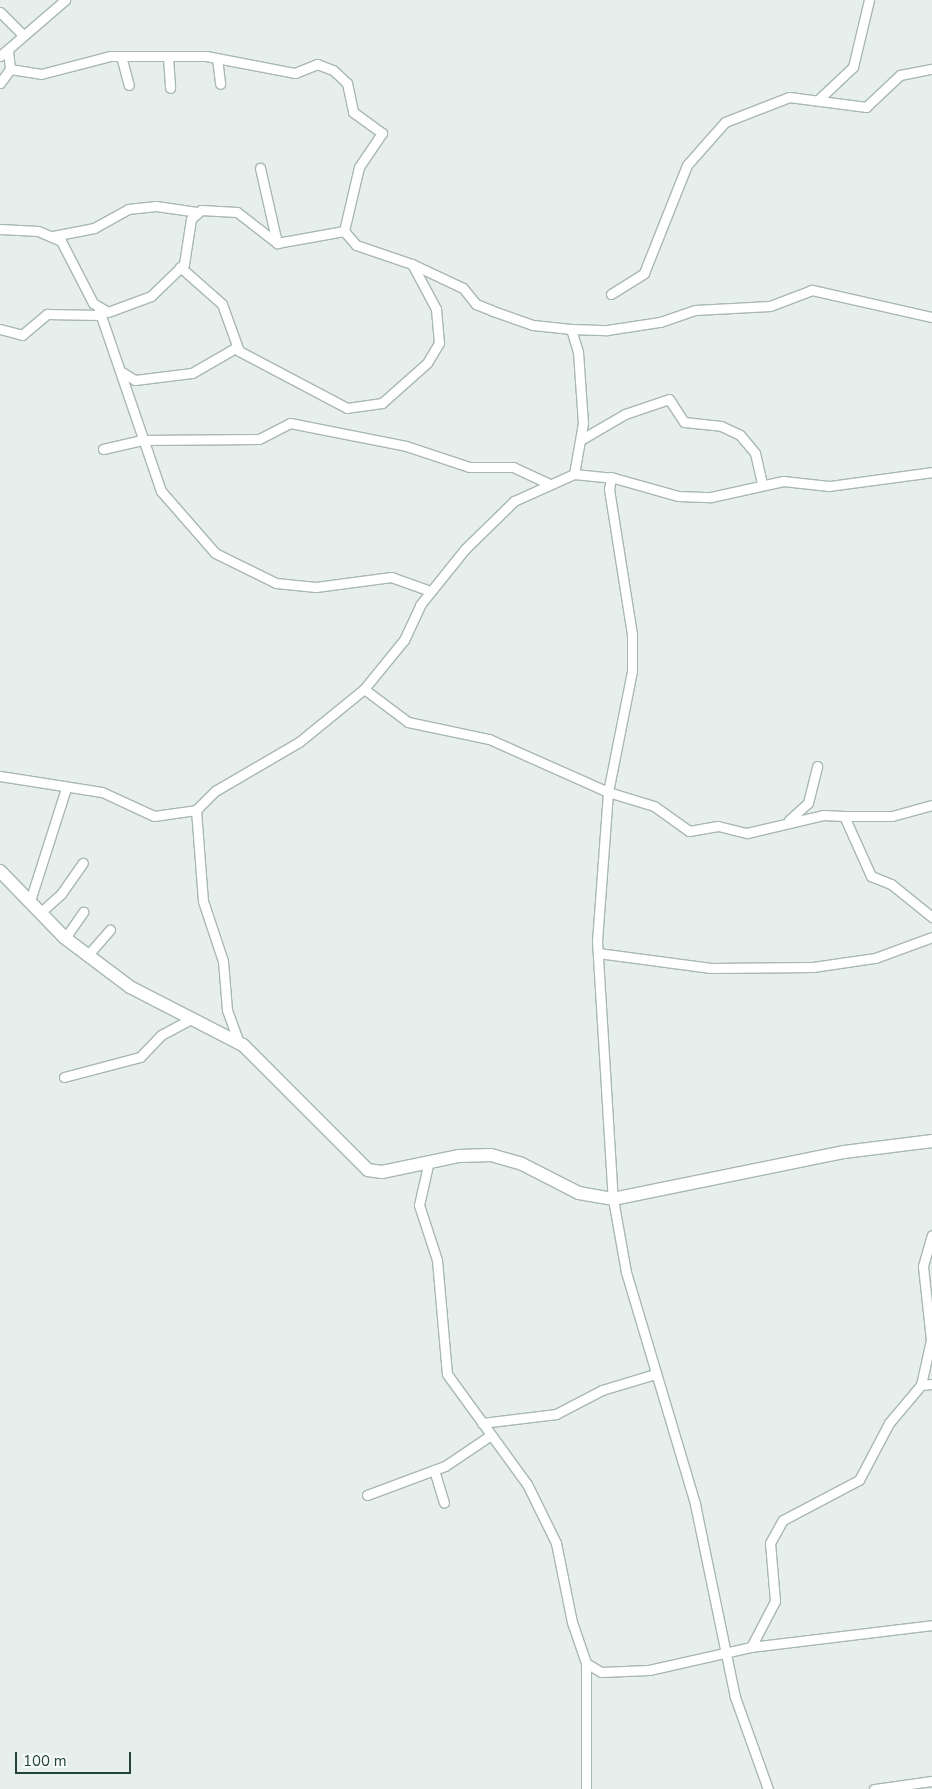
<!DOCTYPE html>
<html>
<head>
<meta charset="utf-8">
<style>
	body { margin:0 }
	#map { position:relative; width:932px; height:1789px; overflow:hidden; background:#e6efeb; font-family:"Nunito Sans",sans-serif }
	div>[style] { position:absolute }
	.roads { filter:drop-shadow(1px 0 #a8b8b2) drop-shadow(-1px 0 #a8b8b2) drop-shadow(0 1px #a8b8b2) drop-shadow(0 -1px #a8b8b2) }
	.minor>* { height:9px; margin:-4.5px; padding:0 4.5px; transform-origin:4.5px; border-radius:4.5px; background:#fff }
	.secondary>* { height:12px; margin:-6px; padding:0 6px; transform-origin:6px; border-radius:6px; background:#fff }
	span { translate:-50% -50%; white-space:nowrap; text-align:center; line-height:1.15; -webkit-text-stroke:4px #f7fbf9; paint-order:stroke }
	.scale { position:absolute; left:15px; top:1752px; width:116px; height:22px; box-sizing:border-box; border:2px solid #24423a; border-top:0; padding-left:6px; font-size:15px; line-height:18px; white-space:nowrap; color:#24423a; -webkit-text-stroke:4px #f7fbf9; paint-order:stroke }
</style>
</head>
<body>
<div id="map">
	<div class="roads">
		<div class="minor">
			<i style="left:0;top:12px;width:31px;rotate:45deg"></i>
			<i style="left:8px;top:50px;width:19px;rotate:84deg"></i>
			<i style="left:10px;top:69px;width:31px;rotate:9deg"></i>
			<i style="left:41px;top:74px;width:71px;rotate:-14.6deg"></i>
			<i style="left:110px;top:56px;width:96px"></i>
			<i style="left:206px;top:56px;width:91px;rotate:10.8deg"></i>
			<i style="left:295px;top:73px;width:24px;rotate:-22deg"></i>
			<i style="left:317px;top:64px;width:17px;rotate:21deg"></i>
			<i style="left:333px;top:70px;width:19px;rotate:43deg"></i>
			<i style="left:347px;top:83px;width:30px;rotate:78deg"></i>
			<i style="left:353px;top:112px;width:36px;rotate:36deg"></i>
			<i style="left:382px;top:133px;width:41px;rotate:124.1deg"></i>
			<i style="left:359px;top:167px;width:66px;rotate:103.2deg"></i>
			<i style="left:344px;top:231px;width:18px;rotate:49deg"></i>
			<i style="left:356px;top:245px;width:59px;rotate:18.7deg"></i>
			<i style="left:412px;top:264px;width:51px;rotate:61.9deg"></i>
			<i style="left:436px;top:309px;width:34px;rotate:85deg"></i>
			<i style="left:439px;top:343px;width:23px;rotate:121deg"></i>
			<i style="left:427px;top:363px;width:60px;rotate:138.4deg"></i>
			<i style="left:382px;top:403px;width:35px;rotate:172deg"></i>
			<i style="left:347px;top:408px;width:122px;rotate:-152.2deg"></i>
			<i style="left:239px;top:351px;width:50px;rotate:-109.9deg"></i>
			<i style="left:222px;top:304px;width:56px;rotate:-138.6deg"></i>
			<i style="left:0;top:56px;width:86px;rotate:-40.7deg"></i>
			<i style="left:121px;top:56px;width:30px;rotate:75deg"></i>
			<i style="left:168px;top:57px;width:31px;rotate:86deg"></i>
			<i style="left:217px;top:58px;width:26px;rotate:83deg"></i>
			<i style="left:0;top:83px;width:17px;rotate:-54deg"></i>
			<i style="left:819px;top:99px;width:47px;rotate:-43.3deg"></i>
			<i style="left:853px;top:67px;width:69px;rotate:-76.6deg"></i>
			<i style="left:260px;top:168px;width:77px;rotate:77.2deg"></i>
			<i style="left:0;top:229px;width:38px;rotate:3deg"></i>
			<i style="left:38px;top:231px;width:25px;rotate:23deg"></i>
			<i style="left:61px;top:241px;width:70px;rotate:62.7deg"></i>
			<i style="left:93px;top:303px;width:17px;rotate:31deg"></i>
			<i style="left:108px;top:312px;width:46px;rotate:-20.4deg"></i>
			<i style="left:151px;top:296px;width:46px;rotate:-44.1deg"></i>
			<i style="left:184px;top:264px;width:46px;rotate:-81.2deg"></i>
			<i style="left:191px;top:219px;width:13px;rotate:-42deg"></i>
			<i style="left:201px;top:210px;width:36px;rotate:3deg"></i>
			<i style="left:237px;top:212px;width:51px;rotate:37.8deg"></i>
			<i style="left:277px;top:243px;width:68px;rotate:-10.2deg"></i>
			<i style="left:53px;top:236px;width:42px;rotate:-11deg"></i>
			<i style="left:94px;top:228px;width:39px;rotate:-29deg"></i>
			<i style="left:128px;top:209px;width:28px;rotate:-6deg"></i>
			<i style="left:156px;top:206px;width:41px;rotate:8.3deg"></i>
			<i style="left:412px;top:264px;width:56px;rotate:25.2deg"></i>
			<i style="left:463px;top:288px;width:21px;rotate:51deg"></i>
			<i style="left:476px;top:304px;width:18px;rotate:22deg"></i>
			<i style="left:493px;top:311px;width:42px;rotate:19.3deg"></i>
			<i style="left:533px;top:325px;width:38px;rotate:6deg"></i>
			<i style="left:571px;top:329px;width:24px;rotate:73deg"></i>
			<i style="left:578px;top:352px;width:71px;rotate:86deg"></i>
			<i style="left:583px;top:423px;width:52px;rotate:100deg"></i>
			<i style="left:611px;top:294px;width:39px;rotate:-32deg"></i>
			<i style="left:644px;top:273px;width:116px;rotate:-68.3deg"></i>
			<i style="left:687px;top:165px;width:57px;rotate:-48.5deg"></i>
			<i style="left:725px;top:122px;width:69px;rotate:-21.3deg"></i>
			<i style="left:789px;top:97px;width:78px;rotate:7.4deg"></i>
			<i style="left:866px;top:107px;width:47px;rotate:-43.3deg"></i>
			<i style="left:900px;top:75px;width:33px;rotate:-11deg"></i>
			<i style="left:99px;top:310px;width:191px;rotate:71.1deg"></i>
			<i style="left:161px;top:491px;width:82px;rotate:48.9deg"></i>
			<i style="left:215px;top:553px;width:68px;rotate:26.2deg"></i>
			<i style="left:276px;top:583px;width:40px;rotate:5.7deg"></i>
			<i style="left:316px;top:587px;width:76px;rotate:-7.6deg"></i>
			<i style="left:391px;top:577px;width:41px;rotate:19.7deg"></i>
			<i style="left:0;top:329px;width:23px;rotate:15deg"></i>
			<i style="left:22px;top:335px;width:33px;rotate:-40deg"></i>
			<i style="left:47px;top:314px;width:53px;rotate:1.1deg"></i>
			<i style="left:571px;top:329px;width:36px;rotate:2deg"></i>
			<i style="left:607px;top:330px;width:54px;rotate:-8.6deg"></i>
			<i style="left:660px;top:322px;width:37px;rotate:-19deg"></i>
			<i style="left:695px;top:310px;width:75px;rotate:-3.1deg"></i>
			<i style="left:770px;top:306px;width:45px;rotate:-20.9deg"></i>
			<i style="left:812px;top:290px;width:123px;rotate:12.7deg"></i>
			<i style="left:122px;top:372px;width:15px;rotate:32deg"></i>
			<i style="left:135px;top:380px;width:57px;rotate:-7deg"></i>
			<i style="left:192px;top:373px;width:52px;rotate:-30deg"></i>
			<i style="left:582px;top:439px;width:50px;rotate:-30.2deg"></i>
			<i style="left:625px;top:414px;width:46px;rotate:-18.8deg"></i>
			<i style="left:669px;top:399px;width:27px;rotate:57deg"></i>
			<i style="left:684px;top:422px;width:37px;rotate:6deg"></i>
			<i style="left:721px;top:426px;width:21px;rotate:25deg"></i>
			<i style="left:740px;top:435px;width:23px;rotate:50deg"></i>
			<i style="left:755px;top:453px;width:32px;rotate:77deg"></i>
			<i style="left:103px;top:449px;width:40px;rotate:-13deg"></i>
			<i style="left:142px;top:440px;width:117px;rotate:-0.5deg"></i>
			<i style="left:259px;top:439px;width:35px;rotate:-27deg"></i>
			<i style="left:290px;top:423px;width:118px;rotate:11.2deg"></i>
			<i style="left:406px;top:446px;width:66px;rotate:18.4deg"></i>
			<i style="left:469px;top:467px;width:44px"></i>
			<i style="left:513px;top:467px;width:40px;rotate:25deg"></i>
			<i style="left:611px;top:477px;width:12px;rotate:99deg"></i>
			<i style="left:609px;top:489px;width:147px;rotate:81deg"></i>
			<i style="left:632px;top:634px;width:37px;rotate:90deg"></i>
			<i style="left:632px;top:671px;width:123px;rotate:101.2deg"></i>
			<i style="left:608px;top:792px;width:149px;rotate:94.2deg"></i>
			<i style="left:597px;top:941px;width:258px;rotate:86.5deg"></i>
			<i style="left:613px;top:1199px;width:74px;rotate:79.9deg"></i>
			<i style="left:626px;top:1272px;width:242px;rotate:73.4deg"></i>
			<i style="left:695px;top:1504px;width:197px;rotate:78.3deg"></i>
			<i style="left:735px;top:1697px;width:98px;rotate:70.3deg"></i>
			<i style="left:364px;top:689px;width:55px;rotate:36.9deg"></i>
			<i style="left:408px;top:722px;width:83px;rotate:11.9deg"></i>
			<i style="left:489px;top:739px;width:130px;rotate:24deg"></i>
			<i style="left:608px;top:792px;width:48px;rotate:16.9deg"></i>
			<i style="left:654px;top:806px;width:43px;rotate:35.5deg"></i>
			<i style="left:689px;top:831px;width:29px;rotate:-10deg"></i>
			<i style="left:718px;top:826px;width:30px;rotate:14deg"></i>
			<i style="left:747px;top:833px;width:78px;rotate:-13.3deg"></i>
			<i style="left:823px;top:815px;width:21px;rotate:3deg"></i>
			<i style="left:844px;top:816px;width:66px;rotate:65.8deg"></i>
			<i style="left:871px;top:876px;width:22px;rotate:22deg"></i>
			<i style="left:891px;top:884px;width:53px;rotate:38.8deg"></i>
			<i style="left:0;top:776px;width:103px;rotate:8.9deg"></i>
			<i style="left:102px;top:792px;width:57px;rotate:24.8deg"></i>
			<i style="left:154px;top:816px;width:42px;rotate:-8.1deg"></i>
			<i style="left:196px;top:810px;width:27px;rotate:-45deg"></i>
			<i style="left:215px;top:791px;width:97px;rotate:-30.3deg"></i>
			<i style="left:299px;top:742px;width:84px;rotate:-39.2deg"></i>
			<i style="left:364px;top:689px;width:63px;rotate:-50.8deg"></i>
			<i style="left:404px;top:640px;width:38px;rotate:-65deg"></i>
			<i style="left:420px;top:605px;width:72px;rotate:-51.2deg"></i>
			<i style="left:465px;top:549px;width:69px;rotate:-44.4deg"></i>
			<i style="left:514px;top:501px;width:66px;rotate:-24.2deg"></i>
			<i style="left:574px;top:474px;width:40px;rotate:5.7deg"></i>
			<i style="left:614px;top:478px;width:66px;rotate:15.7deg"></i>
			<i style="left:678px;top:496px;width:33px;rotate:2deg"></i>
			<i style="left:711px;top:497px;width:74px;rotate:-12.5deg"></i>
			<i style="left:783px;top:481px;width:46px;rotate:6.2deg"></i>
			<i style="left:829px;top:486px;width:104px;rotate:-7.7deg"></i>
			<i style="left:196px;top:810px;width:91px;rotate:85.6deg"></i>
			<i style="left:203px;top:901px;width:63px;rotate:71.6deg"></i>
			<i style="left:223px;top:961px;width:49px;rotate:85.3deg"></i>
			<i style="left:227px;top:1010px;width:33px;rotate:70deg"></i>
			<i style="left:844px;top:816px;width:48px"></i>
			<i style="left:892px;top:816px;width:41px;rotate:-15.4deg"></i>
			<i style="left:789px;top:820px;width:25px;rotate:-42deg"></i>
			<i style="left:808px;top:803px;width:38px;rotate:-76deg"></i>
			<i style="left:30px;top:901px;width:119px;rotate:-72.3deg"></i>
			<i style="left:41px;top:912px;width:27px;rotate:-42deg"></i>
			<i style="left:61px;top:894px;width:38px;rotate:-55deg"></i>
			<i style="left:65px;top:938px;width:32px;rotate:-55deg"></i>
			<i style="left:598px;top:953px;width:114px;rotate:7.6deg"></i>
			<i style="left:711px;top:968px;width:102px;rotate:-0.6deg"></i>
			<i style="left:813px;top:967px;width:63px;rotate:-8.3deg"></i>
			<i style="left:875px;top:958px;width:61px;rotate:-20.2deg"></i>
			<i style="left:87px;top:956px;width:35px;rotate:-49deg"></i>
			<i style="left:64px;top:1077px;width:79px;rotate:-14.7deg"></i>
			<i style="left:140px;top:1057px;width:30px;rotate:-46deg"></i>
			<i style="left:161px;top:1035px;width:32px;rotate:-28deg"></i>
			<i style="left:428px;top:1165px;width:41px;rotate:102.7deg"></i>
			<i style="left:419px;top:1205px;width:58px;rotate:71.9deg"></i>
			<i style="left:437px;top:1260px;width:114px;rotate:85deg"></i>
			<i style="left:447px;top:1374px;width:136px;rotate:54deg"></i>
			<i style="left:527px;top:1484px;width:66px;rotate:63.8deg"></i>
			<i style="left:556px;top:1543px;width:81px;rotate:78.6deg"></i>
			<i style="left:572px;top:1622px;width:43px;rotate:71.1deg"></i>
			<i style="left:586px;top:1663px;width:126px;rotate:90deg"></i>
			<i style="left:921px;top:1385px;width:11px;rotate:-5deg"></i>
			<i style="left:482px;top:1423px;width:75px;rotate:-6.9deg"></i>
			<i style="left:556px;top:1414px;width:52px;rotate:-27.6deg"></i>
			<i style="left:602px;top:1390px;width:55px;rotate:-16.8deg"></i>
			<i style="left:434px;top:1470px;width:34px;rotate:73deg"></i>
			<i style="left:367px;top:1495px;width:83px;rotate:-20.4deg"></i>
			<i style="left:445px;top:1466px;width:55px;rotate:-34deg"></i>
			<i style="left:751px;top:1647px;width:182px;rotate:-6.9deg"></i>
			<i style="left:586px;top:1663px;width:17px;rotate:31deg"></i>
			<i style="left:601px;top:1672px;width:48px;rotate:-2.4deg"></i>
			<i style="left:649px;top:1670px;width:105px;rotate:-12.7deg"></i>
			<i style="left:751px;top:1647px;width:52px;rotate:-62.4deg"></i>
			<i style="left:775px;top:1601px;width:58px;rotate:-94.9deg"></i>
			<i style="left:770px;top:1543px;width:26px;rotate:-61deg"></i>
			<i style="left:783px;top:1520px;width:86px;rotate:-27.8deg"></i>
			<i style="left:859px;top:1480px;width:64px;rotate:-62.2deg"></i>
			<i style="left:889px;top:1423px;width:50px;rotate:-49.9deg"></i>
			<i style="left:921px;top:1385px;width:46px;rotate:-77.5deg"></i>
			<i style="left:931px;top:1340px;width:74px;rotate:-96.2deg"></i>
			<i style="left:923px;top:1266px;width:32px;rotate:-74deg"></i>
			<i style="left:874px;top:1789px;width:59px;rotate:-7.9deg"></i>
		</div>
		<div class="secondary">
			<i style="left:0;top:871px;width:93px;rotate:45.9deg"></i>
			<i style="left:65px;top:938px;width:81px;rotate:37deg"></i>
			<i style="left:130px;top:987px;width:127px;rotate:27.2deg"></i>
			<i style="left:243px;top:1045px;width:177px;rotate:45deg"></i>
			<i style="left:368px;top:1170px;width:14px;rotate:8deg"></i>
			<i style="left:382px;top:1172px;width:79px;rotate:-11.7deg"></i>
			<i style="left:459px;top:1156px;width:32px;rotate:-2deg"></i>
			<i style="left:491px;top:1155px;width:32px;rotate:16deg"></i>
			<i style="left:522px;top:1164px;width:64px;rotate:27deg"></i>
			<i style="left:579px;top:1193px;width:35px;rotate:10deg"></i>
			<i style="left:613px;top:1199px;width:236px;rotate:-11.5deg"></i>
			<i style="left:844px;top:1152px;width:89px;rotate:-7.1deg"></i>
		</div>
	</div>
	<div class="scale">100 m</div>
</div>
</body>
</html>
